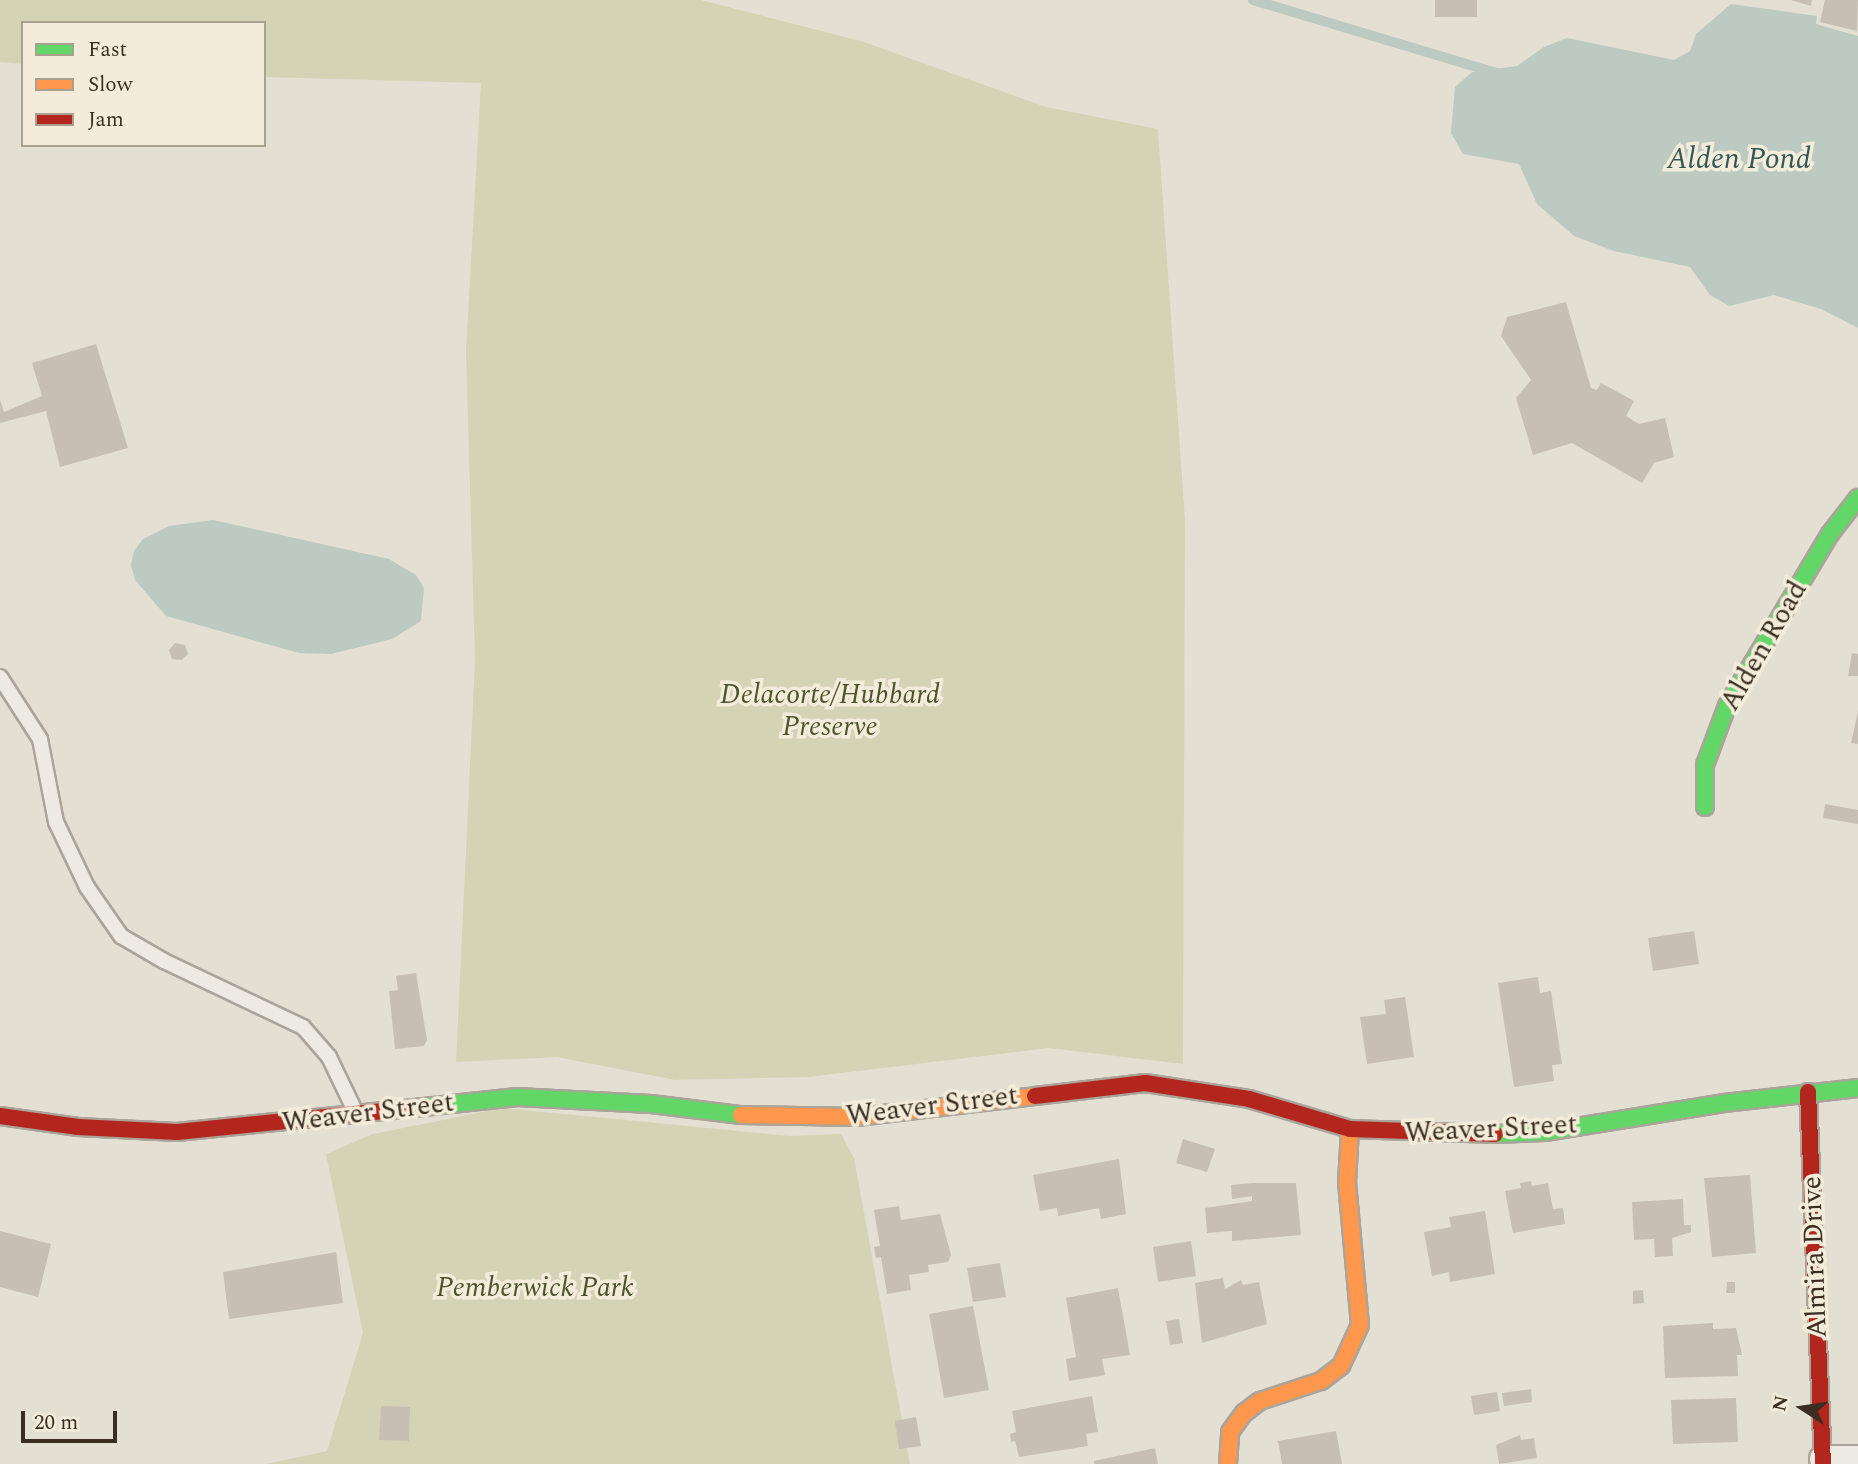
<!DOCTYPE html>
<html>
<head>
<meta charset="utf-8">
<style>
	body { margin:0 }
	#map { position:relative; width:1858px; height:1464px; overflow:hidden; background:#e4dfd3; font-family:Spectral,serif }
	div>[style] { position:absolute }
	.green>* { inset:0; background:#d4d3b6 }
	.water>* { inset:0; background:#bccac2 }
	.stream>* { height:10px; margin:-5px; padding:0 5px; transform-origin:5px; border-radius:5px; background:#bccac2 }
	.building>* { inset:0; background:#c8bfb4 }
	.roads { filter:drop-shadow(2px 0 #aaa49b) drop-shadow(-2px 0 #aaa49b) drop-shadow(0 2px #aaa49b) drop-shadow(0 -2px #aaa49b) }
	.lane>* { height:14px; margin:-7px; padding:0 7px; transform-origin:7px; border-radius:7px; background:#edeae3 }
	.street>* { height:26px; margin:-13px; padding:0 13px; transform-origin:13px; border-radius:13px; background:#edeae3 }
	.fast>* { height:16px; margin:-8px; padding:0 8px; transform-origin:8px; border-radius:8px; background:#63d668 }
	.slow>* { height:16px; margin:-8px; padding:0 8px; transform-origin:8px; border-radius:8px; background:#ff974d }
	.jam>* { height:16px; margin:-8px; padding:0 8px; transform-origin:8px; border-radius:8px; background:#b3261e }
	span { translate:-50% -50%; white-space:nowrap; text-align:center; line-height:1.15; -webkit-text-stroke:7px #f4ecda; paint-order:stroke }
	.street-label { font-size:28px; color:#3a2d22 }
	.park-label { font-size:28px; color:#4b552a; font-style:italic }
	.water-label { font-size:30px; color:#335856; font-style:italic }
	.legend { position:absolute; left:21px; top:21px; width:245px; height:126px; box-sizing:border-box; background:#f4ecda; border:2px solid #aaa090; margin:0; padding:9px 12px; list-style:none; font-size:21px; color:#3a2d22 }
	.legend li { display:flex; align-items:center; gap:14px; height:35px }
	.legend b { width:35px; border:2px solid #aaa090 }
	.north { position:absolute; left:1767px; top:1373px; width:70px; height:70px; -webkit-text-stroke:5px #f4ecda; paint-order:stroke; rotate:282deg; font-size:19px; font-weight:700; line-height:28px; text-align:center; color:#3a2d22 }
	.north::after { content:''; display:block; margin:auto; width:24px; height:32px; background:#3a2d22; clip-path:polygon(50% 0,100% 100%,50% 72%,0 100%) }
	.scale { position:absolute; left:21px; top:1411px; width:96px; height:32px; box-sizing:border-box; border:4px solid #3a2d22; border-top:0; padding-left:9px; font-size:21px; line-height:24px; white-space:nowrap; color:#3a2d22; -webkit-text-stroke:5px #f4ecda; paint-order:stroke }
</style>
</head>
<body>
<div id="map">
	<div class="green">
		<i style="clip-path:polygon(0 0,701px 0,864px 42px,1046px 107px,1158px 129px,1185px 521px,1183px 1064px,1049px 1048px,808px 1077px,675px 1080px,557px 1057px,456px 1062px,475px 660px,466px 351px,481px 83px,264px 77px,264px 23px,23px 23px,23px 64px,0 62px)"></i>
		<i style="clip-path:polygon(502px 1108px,789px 1136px,841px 1134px,854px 1158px,910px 1464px,266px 1464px,327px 1451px,363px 1333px,326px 1154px,373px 1134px)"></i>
	</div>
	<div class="water">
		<i style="clip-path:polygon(1731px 4px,1817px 16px,1816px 24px,1858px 36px,1858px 328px,1821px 309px,1774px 295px,1729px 306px,1710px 295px,1690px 267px,1614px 251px,1574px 236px,1537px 204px,1519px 164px,1463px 154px,1451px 133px,1455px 87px,1472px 72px,1517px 66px,1544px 47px,1567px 38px,1674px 60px,1690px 51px,1696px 34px)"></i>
		<i style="clip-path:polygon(213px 520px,389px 559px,416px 575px,424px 588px,421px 621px,392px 639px,331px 654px,299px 653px,166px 616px,135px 580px,131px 565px,134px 551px,143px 539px,169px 526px)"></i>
	</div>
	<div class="stream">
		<i style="left:1253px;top:0;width:255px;rotate:16.7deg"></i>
	</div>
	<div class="building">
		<i style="clip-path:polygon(1435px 0,1477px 0,1477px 17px,1435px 17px)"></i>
		<i style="clip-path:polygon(1791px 0,1812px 0,1811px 6px)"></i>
		<i style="clip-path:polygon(1825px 0,1858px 0,1857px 31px,1820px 22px)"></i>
		<i style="clip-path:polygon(1566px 302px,1591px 388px,1597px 390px,1601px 383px,1634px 401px,1626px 416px,1639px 424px,1665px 418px,1674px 457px,1654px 463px,1642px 483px,1572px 443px,1533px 455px,1516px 398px,1531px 380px,1501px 336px,1507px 317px)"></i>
		<i style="clip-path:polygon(96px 344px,128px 448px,60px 467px,46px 411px,0 423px,0 400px,4px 412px,42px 396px,32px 363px)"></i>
		<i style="clip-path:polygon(175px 643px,185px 645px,188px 654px,182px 660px,172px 659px,169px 650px)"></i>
		<i style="clip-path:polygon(1852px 653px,1858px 654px,1858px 676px,1848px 676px)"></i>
		<i style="clip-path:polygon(1858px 711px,1858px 744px,1851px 743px)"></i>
		<i style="clip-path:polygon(1825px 804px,1858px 810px,1858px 824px,1823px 818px)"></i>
		<i style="clip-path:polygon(1694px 931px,1699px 964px,1653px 971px,1648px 938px)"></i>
		<i style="clip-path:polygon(416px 973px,427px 1040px,424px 1046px,395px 1049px,389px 991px,398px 990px,396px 976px)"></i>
		<i style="clip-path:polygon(1538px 977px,1540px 993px,1551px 991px,1562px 1064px,1552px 1065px,1554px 1081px,1514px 1087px,1498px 983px)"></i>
		<i style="clip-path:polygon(1405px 997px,1414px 1057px,1367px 1064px,1360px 1017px,1386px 1014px,1384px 1000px)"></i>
		<i style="clip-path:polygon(1183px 1139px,1215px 1149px,1207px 1172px,1176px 1163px)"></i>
		<i style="clip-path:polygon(1119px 1159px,1126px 1214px,1101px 1219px,1099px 1208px,1058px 1216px,1057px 1208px,1040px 1211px,1033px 1175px)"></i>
		<i style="clip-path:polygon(1750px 1175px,1756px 1253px,1712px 1257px,1704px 1178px)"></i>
		<i style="clip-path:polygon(1531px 1181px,1532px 1186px,1548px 1183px,1553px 1209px,1563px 1208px,1565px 1224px,1513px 1233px,1505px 1191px,1521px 1188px,1520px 1183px)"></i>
		<i style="clip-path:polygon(1252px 1183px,1296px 1183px,1301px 1235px,1232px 1241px,1232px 1231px,1207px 1233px,1205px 1208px,1252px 1201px,1252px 1196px,1232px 1199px,1231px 1185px)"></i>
		<i style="clip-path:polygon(1683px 1199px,1684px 1225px,1691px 1225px,1691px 1232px,1672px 1238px,1673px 1256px,1655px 1257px,1654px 1239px,1634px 1240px,1632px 1202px)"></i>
		<i style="clip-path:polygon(899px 1206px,901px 1220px,940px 1214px,951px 1255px,948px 1262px,928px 1265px,929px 1272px,909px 1275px,911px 1290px,887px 1294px,881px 1257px,876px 1258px,874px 1247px,880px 1246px,874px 1210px)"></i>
		<i style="clip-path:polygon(1485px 1211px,1495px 1274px,1450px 1282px,1449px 1272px,1432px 1276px,1424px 1232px,1451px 1227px,1449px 1217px)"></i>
		<i style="clip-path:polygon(0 1231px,51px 1244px,38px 1297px,0 1287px)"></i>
		<i style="clip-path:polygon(1191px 1241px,1196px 1276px,1158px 1282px,1153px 1247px)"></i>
		<i style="clip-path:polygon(336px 1252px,343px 1303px,229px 1319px,223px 1272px)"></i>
		<i style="clip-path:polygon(1000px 1263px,1006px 1297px,973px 1302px,967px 1268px)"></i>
		<i style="clip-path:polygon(1223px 1278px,1225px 1289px,1241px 1280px,1243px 1285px,1259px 1282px,1267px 1324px,1202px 1343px,1195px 1283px)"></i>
		<i style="clip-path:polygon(1727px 1282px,1735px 1282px,1735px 1293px,1726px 1293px)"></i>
		<i style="clip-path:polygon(1118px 1288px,1130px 1355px,1102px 1359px,1105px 1375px,1069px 1381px,1066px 1359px,1076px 1357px,1066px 1298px)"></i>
		<i style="clip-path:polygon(1643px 1290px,1644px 1303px,1633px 1304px,1633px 1291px)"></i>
		<i style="clip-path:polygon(973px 1306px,989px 1390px,944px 1398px,929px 1314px)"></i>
		<i style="clip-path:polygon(1179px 1319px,1183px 1343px,1170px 1345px,1166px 1321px)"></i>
		<i style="clip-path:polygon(1713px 1323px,1713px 1329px,1736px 1328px,1742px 1355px,1737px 1355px,1738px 1376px,1665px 1378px,1663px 1326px)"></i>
		<i style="clip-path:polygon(1531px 1389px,1532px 1402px,1504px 1406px,1502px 1393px)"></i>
		<i style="clip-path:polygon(1497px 1392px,1500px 1411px,1474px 1415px,1471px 1396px)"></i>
		<i style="clip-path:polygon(1092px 1396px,1098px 1432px,1086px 1434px,1088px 1446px,1019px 1457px,1015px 1441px,1011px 1442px,1010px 1434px,1016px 1432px,1012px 1411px)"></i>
		<i style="clip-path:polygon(1736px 1398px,1738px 1442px,1673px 1444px,1671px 1400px)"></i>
		<i style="clip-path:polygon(381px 1406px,410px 1407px,409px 1441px,379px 1440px)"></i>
		<i style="clip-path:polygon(916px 1417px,921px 1446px,899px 1449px,895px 1421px)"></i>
		<i style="clip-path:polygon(1336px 1431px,1342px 1464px,1282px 1464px,1278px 1441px)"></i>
		<i style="clip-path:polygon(1520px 1435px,1521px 1440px,1534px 1438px,1537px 1458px,1499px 1464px,1496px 1445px)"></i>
		<i style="clip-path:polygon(1155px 1448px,1158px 1464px,1094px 1464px,1094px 1461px)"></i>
	</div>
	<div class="roads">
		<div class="lane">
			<i style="left:0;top:677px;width:74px;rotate:57.2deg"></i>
			<i style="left:40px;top:739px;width:85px;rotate:79.1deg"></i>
			<i style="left:56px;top:822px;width:72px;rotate:64.5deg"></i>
			<i style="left:87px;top:887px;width:60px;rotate:55.2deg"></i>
			<i style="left:121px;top:936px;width:50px;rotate:30.2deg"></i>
			<i style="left:164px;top:961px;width:154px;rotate:25.4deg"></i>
			<i style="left:303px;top:1027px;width:40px;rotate:49deg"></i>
			<i style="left:329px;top:1057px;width:60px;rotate:64.3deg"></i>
		</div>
		<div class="street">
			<i style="left:1823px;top:1459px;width:35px"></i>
		</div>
		<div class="fast">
			<i style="left:1705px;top:807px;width:42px;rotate:-90deg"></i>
			<i style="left:1705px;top:765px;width:63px;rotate:-69.6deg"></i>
			<i style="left:1727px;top:706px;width:200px;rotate:-59.1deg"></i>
			<i style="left:1830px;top:534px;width:46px;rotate:-52.1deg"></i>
			<i style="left:414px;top:1108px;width:104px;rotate:-6.1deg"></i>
			<i style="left:517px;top:1097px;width:134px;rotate:3deg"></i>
			<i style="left:651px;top:1104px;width:91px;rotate:7deg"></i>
			<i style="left:1495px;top:1134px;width:50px;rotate:-2.3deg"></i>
			<i style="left:1545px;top:1132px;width:181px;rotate:-9.2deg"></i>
			<i style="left:1724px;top:1103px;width:135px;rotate:-6.4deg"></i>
		</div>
		<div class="slow">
			<i style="left:741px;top:1115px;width:116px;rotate:1deg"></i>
			<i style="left:857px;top:1117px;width:179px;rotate:-6.7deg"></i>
			<i style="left:1228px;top:1464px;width:32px;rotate:-86deg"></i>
			<i style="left:1230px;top:1432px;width:24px;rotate:-54deg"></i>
			<i style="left:1244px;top:1413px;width:20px;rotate:-37deg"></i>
			<i style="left:1260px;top:1401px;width:64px;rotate:-18.2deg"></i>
			<i style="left:1321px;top:1381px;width:25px;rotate:-37deg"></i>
			<i style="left:1341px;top:1366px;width:45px;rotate:-65.1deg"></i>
			<i style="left:1360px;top:1325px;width:143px;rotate:-95.2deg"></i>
			<i style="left:1347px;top:1183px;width:54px;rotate:-86.8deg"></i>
		</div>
		<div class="jam">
			<i style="left:1808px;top:1092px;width:372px;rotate:87.7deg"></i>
			<i style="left:1035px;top:1096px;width:111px;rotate:-6.7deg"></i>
			<i style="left:1145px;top:1083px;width:105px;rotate:8.7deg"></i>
			<i style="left:1249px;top:1099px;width:105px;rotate:16.5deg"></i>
			<i style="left:1350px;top:1129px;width:145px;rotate:2deg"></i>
			<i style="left:0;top:1116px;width:79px;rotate:8deg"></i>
			<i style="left:78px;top:1127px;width:99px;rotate:2.9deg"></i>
			<i style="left:177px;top:1132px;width:238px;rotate:-5.8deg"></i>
		</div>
	</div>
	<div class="street-label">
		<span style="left:1764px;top:646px;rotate:-60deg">Alden Road</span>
		<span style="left:932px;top:1106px;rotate:-7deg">Weaver Street</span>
		<span style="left:368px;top:1113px;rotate:-7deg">Weaver Street</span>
		<span style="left:1491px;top:1129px;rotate:-3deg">Weaver Street</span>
		<span style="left:1815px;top:1257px;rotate:-92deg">Almira Drive</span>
	</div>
	<div class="park-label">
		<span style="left:830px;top:711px">Delacorte/Hubbard<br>Preserve</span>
		<span style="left:535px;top:1288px">Pemberwick Park</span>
	</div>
	<div class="water-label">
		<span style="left:1739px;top:159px">Alden Pond</span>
	</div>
	<ul class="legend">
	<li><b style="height:9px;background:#63d668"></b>Fast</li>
	<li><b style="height:9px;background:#ff974d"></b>Slow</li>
	<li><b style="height:9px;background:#b3261e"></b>Jam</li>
	</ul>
	<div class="north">N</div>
	<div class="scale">20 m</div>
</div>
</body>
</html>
